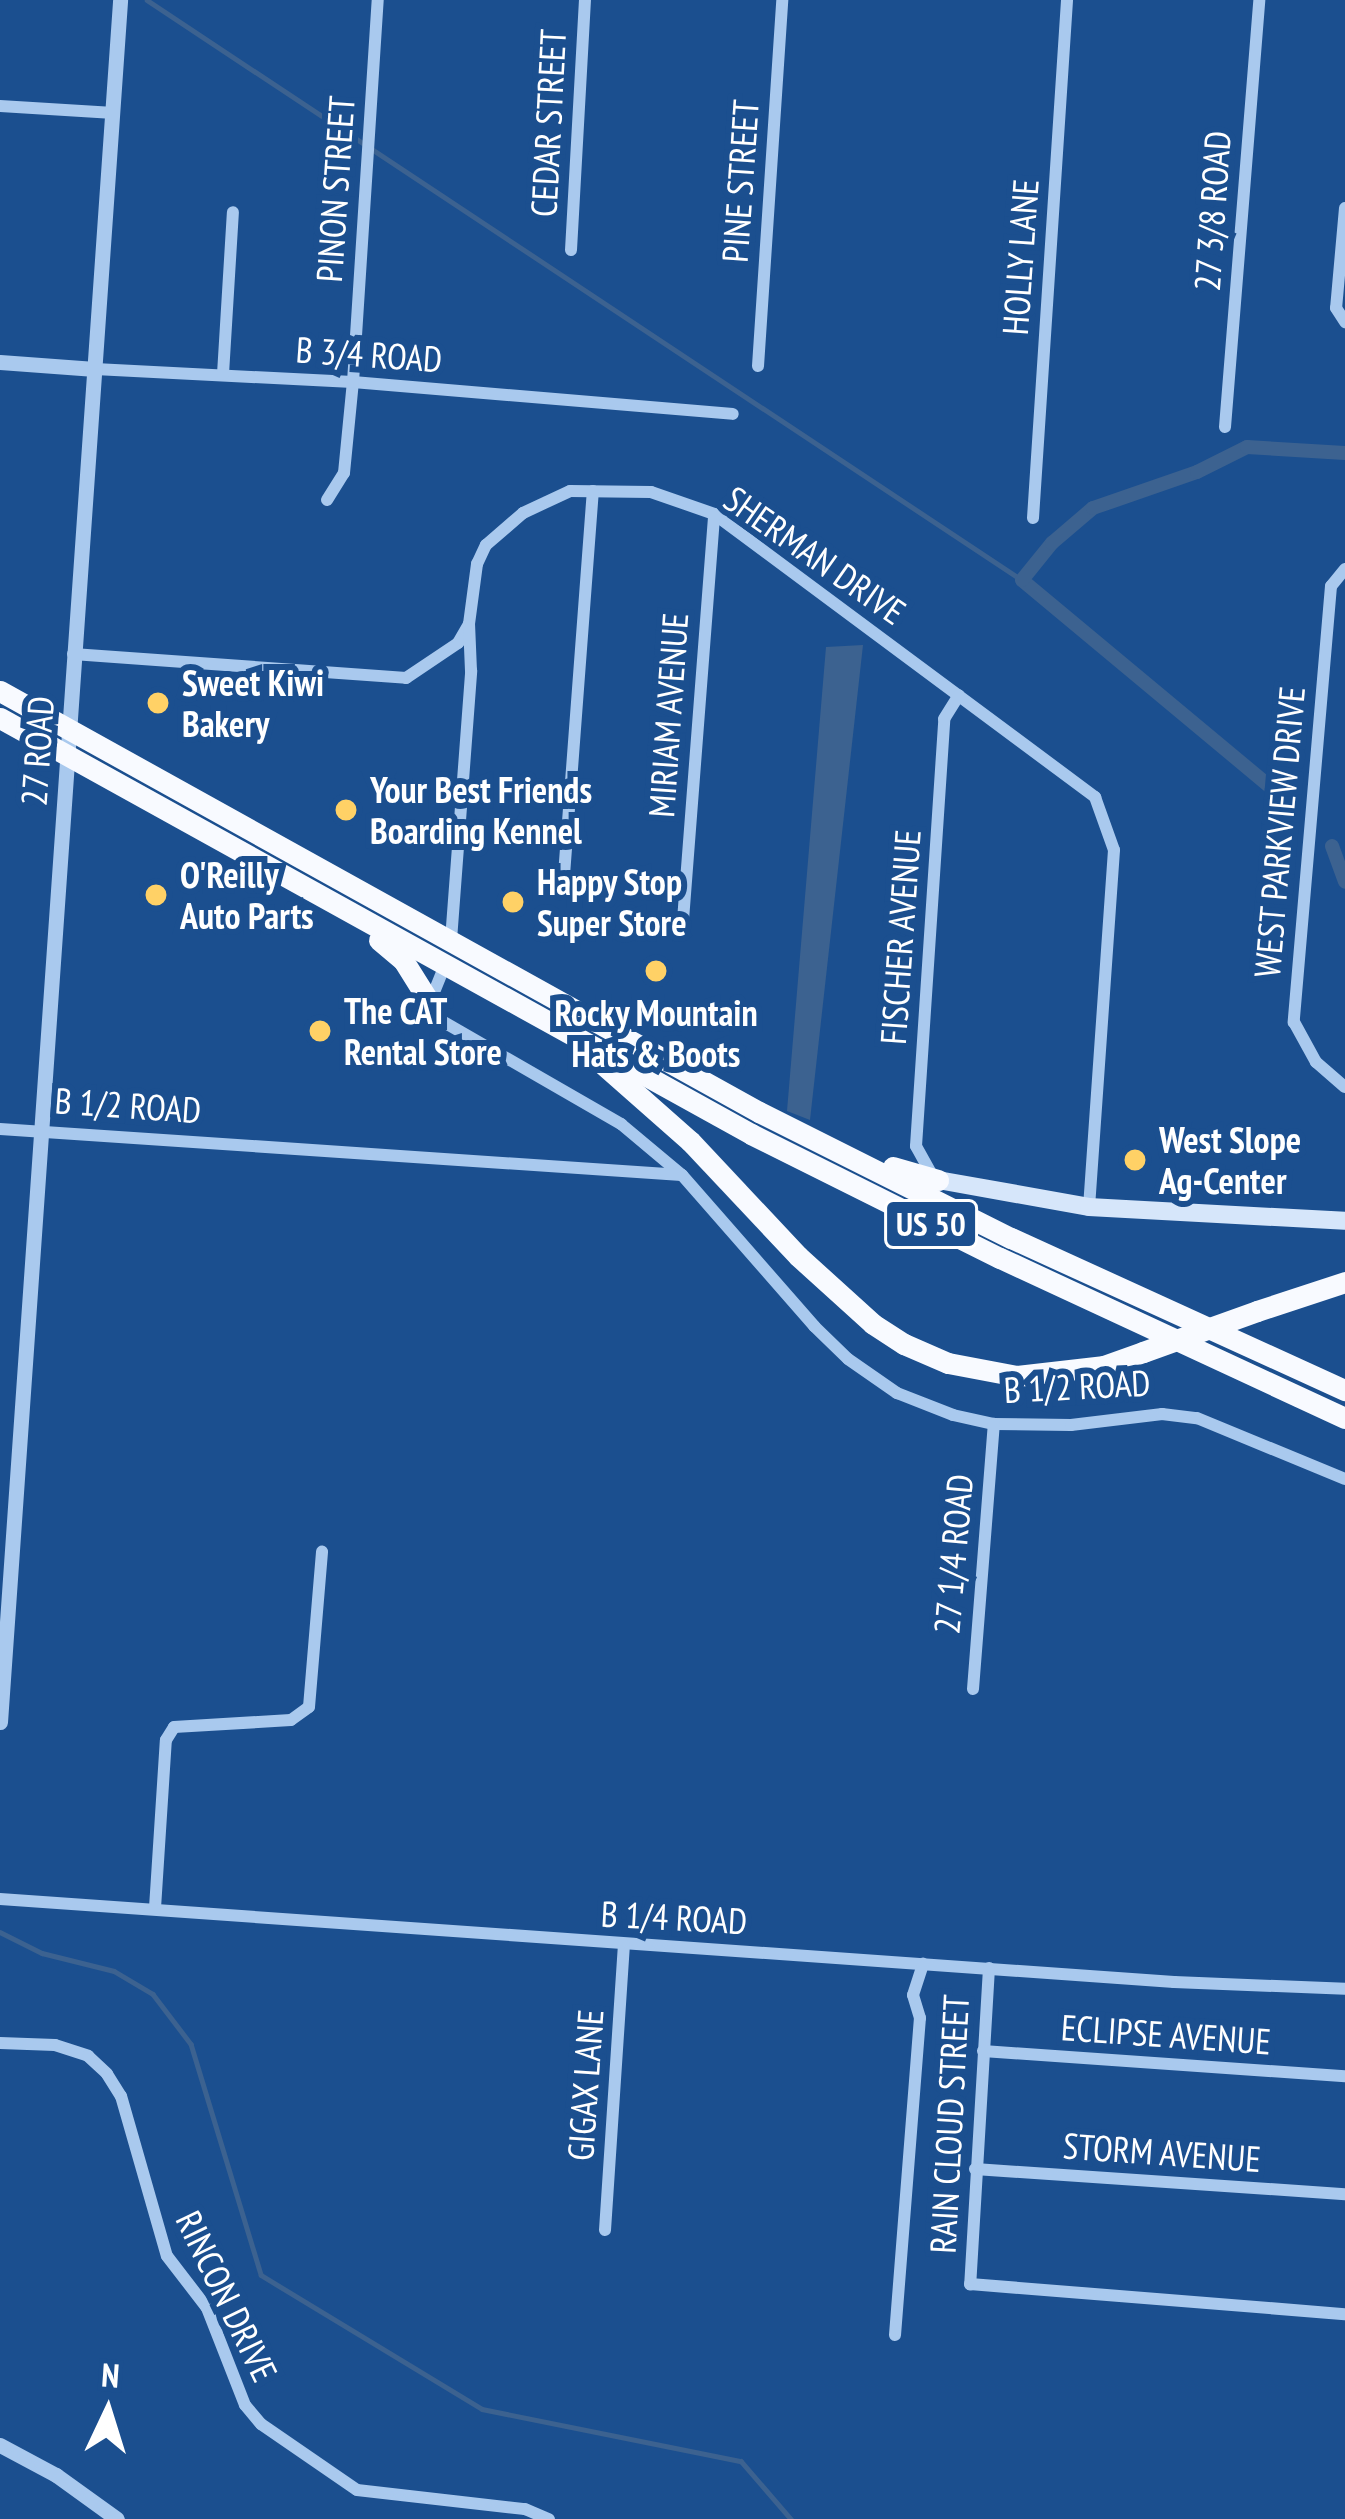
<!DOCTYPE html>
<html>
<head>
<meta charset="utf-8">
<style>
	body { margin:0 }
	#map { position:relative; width:1345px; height:2519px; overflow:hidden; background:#1b4f8f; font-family:"PT Sans Narrow",sans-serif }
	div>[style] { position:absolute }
	.water>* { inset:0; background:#3c6290 }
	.stream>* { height:4.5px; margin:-2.25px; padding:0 2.25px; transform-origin:2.25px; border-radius:2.25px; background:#3c6290 }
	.canal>* { height:14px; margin:-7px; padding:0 7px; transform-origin:7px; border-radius:7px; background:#3c6290 }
	.minor>* { height:12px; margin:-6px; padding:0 6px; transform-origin:6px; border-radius:6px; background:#a9c9ee }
	.tertiary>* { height:15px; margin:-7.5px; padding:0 7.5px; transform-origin:7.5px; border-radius:7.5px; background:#a9c9ee }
	.secondary>* { height:18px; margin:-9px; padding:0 9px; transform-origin:9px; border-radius:9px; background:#d6e6fa }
	.trunk>* { height:21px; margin:-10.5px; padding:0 10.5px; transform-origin:10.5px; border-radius:10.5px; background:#f8faff }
	.trunk-bridge>* { height:21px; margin:-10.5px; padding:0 10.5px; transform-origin:10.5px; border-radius:10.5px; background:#f8faff }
	.dots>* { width:33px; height:33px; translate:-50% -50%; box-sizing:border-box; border:6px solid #1b4f8f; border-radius:50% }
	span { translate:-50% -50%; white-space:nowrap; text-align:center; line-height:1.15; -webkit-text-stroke:12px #1b4f8f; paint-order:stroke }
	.shield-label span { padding:3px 9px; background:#1b4f8f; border:3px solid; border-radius:9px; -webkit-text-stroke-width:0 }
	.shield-label { font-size:33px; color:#fff; font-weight:700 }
	.street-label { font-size:36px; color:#fff }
	.poi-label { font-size:36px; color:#fff; font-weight:700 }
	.left { translate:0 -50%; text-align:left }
	.north { position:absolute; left:48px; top:2351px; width:120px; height:120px; -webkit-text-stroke:9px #1b4f8f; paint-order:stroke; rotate:4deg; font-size:33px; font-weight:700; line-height:48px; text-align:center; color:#fff }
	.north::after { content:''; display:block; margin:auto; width:42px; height:54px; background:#fff; clip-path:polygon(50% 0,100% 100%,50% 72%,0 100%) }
</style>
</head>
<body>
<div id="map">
	<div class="water">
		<i style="clip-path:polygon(863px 645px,810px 1120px,787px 1111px,826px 647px)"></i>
	</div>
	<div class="stream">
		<i style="left:147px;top:0;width:1050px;rotate:33.54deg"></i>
		<i style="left:0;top:1932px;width:47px;rotate:26.6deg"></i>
		<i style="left:42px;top:1953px;width:74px;rotate:14deg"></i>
		<i style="left:114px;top:1971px;width:45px;rotate:30.5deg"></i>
		<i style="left:153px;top:1994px;width:63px;rotate:52.8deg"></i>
		<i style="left:191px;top:2044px;width:241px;rotate:73.1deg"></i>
		<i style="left:261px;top:2275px;width:258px;rotate:31.2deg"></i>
		<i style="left:482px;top:2409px;width:264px;rotate:11.4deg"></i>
		<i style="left:741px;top:2461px;width:77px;rotate:49.2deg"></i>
	</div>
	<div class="canal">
		<i style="left:1292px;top:805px;width:351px;rotate:-140.2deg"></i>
		<i style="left:1022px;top:580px;width:48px;rotate:-51deg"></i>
		<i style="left:1052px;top:543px;width:54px;rotate:-40.5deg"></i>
		<i style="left:1093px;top:508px;width:110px;rotate:-19.1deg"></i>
		<i style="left:1197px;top:472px;width:56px;rotate:-26.6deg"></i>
		<i style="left:1247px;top:447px;width:98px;rotate:3.5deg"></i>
		<i style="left:1332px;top:846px;width:38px;rotate:70deg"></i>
	</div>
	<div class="minor">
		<i style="left:0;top:106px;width:114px;rotate:3.5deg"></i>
		<i style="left:1345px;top:208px;width:100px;rotate:95.1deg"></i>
		<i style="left:1336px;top:308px;width:17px;rotate:57deg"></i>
		<i style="left:571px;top:250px;width:250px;rotate:-86.8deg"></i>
		<i style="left:758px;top:366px;width:367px;rotate:-86.2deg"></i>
		<i style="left:95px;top:369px;width:258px;rotate:2.9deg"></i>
		<i style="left:353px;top:382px;width:381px;rotate:4.8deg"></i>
		<i style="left:223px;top:374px;width:162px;rotate:-86.5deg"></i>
		<i style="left:1225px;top:427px;width:428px;rotate:-85.4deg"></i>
		<i style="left:327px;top:500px;width:32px;rotate:-58deg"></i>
		<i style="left:344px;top:473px;width:91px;rotate:-84.4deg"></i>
		<i style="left:353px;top:382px;width:383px;rotate:-86.3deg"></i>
		<i style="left:1033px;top:518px;width:519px;rotate:-86.24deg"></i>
		<i style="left:1345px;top:569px;width:22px;rotate:129deg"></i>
		<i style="left:1331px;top:586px;width:438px;rotate:94.9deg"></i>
		<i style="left:1294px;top:1022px;width:46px;rotate:61.2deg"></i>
		<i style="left:1316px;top:1062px;width:38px;rotate:41deg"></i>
		<i style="left:73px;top:654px;width:334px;rotate:4.1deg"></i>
		<i style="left:406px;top:678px;width:63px;rotate:-33.9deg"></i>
		<i style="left:458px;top:643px;width:22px;rotate:-60deg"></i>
		<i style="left:469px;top:624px;width:61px;rotate:-82.4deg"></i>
		<i style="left:477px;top:564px;width:21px;rotate:-65deg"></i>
		<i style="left:486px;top:545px;width:49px;rotate:-40.9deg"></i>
		<i style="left:523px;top:513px;width:52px;rotate:-25.1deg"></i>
		<i style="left:570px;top:491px;width:81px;rotate:0.7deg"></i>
		<i style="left:651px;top:492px;width:67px;rotate:19.2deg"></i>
		<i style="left:714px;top:514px;width:475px;rotate:36.6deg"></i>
		<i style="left:1095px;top:797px;width:56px;rotate:70.3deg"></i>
		<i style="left:1114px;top:850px;width:358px;rotate:94deg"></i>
		<i style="left:564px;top:875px;width:385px;rotate:-85.7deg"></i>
		<i style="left:683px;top:920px;width:407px;rotate:-85.6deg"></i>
		<i style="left:451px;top:940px;width:270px;rotate:-85.7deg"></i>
		<i style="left:471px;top:671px;width:47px;rotate:-92.4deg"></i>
		<i style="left:445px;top:965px;width:31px;rotate:112deg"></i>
		<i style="left:433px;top:994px;width:28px;rotate:72deg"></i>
		<i style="left:442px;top:1021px;width:207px;rotate:29.9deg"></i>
		<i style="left:621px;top:1124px;width:80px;rotate:39.9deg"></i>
		<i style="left:682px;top:1175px;width:201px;rotate:48.8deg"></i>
		<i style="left:814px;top:1326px;width:47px;rotate:44.1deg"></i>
		<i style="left:848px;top:1359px;width:60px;rotate:34.8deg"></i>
		<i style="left:897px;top:1393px;width:60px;rotate:21.4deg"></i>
		<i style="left:953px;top:1415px;width:42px;rotate:12.4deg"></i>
		<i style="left:994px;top:1424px;width:77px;rotate:0.7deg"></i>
		<i style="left:1071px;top:1425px;width:92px;rotate:-6.9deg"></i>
		<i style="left:1162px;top:1414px;width:35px;rotate:7deg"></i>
		<i style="left:1197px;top:1418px;width:160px;rotate:22.4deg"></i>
		<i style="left:0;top:1129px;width:683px;rotate:3.86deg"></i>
		<i style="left:932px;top:1175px;width:33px;rotate:-119deg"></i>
		<i style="left:916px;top:1146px;width:428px;rotate:-86.2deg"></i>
		<i style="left:944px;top:719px;width:28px;rotate:-58deg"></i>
		<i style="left:973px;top:1689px;width:266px;rotate:-85.5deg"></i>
		<i style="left:0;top:1899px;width:1177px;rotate:4.04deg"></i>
		<i style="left:1174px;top:1982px;width:171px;rotate:2.3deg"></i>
		<i style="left:155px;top:1908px;width:168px;rotate:-86.3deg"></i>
		<i style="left:166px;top:1740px;width:15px;rotate:-58deg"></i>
		<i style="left:174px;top:1727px;width:117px;rotate:-3.4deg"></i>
		<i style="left:291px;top:1720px;width:22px;rotate:-36deg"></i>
		<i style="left:309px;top:1707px;width:156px;rotate:-85.2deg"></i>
		<i style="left:989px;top:1968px;width:317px;rotate:93.4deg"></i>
		<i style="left:970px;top:2284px;width:376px;rotate:4.6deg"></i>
		<i style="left:0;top:2043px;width:55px;rotate:2.1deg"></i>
		<i style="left:55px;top:2045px;width:35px;rotate:18deg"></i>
		<i style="left:88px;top:2056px;width:26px;rotate:43deg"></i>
		<i style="left:107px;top:2074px;width:26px;rotate:58deg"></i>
		<i style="left:121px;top:2096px;width:166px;rotate:74deg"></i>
		<i style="left:167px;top:2256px;width:66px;rotate:52.4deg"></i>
		<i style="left:207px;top:2308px;width:104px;rotate:68.6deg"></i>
		<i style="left:245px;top:2405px;width:25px;rotate:50deg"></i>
		<i style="left:261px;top:2424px;width:116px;rotate:34.5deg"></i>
		<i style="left:357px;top:2490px;width:169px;rotate:6.5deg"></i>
		<i style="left:525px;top:2509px;width:26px;rotate:23deg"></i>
		<i style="left:983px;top:2051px;width:363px;rotate:4deg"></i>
		<i style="left:975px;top:2169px;width:371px;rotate:3.9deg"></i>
		<i style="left:605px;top:2230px;width:286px;rotate:-86.2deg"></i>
		<i style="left:895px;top:2335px;width:318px;rotate:-85.5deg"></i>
		<i style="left:920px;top:2018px;width:24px;rotate:-107deg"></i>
		<i style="left:913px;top:1995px;width:33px;rotate:-72deg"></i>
	</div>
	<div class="tertiary">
		<i style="left:0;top:362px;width:95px;rotate:4.2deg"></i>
		<i style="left:0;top:1722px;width:1726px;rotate:-86.01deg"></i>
		<i style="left:0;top:2445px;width:64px;rotate:28.2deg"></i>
		<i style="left:56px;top:2475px;width:75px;rotate:35.8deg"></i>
	</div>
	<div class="secondary">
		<i style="left:938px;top:1180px;width:153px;rotate:10.1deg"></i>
		<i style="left:1089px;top:1207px;width:256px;rotate:3.1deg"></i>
	</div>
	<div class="trunk">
		<i style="left:0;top:691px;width:868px;rotate:29.02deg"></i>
		<i style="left:759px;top:1112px;width:282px;rotate:26.6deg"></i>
		<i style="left:1011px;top:1238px;width:367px;rotate:24.5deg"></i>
		<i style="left:0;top:718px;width:859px;rotate:28.98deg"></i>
		<i style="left:751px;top:1134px;width:278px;rotate:26.5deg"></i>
		<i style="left:1000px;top:1258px;width:380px;rotate:24.9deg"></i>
		<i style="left:379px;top:940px;width:31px;rotate:40deg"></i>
		<i style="left:403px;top:960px;width:60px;rotate:57.9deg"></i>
		<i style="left:597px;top:1059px;width:124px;rotate:41.4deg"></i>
		<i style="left:690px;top:1141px;width:158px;rotate:46.8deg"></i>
		<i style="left:798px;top:1256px;width:101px;rotate:42.2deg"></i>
		<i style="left:873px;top:1324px;width:37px;rotate:33deg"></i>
		<i style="left:904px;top:1344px;width:48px;rotate:23.4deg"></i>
		<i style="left:948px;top:1363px;width:70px;rotate:10.7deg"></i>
		<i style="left:1017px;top:1376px;width:88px;rotate:-6.6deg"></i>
		<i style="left:1104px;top:1366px;width:41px;rotate:-19.7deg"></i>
		<i style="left:893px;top:1167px;width:47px;rotate:16.1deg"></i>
		<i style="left:1257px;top:1311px;width:93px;rotate:-18.2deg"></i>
	</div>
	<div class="trunk-bridge">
		<i style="left:1143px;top:1352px;width:121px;rotate:-19.8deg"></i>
	</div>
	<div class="dots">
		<i style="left:158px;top:703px;background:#ffd166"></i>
		<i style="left:346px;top:810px;background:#ffd166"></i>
		<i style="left:156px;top:895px;background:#ffd166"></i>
		<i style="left:513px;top:902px;background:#ffd166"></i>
		<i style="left:656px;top:971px;background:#ffd166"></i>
		<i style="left:320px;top:1031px;background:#ffd166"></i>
		<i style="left:1135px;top:1160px;background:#ffd166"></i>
	</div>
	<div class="shield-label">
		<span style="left:931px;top:1224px">US 50</span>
	</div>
	<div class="street-label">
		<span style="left:548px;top:123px;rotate:-87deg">CEDAR STREET</span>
		<span style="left:740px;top:181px;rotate:-86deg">PINE STREET</span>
		<span style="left:335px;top:189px;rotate:-86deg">PINON STREET</span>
		<span style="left:1212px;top:211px;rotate:-86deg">27 3/8 ROAD</span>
		<span style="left:1020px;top:257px;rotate:-86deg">HOLLY LANE</span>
		<span style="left:369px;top:354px;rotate:4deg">B 3/4 ROAD</span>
		<span style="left:815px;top:555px;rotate:35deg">SHERMAN DRIVE</span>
		<span style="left:668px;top:715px;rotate:-86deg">MIRIAM AVENUE</span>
		<span style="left:37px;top:751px;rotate:-86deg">27 ROAD</span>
		<span style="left:1279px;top:832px;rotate:-85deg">WEST PARKVIEW DRIVE</span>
		<span style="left:900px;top:937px;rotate:-86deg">FISCHER AVENUE</span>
		<span style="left:128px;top:1105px;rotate:4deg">B 1/2 ROAD</span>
		<span style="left:1077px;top:1386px;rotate:-3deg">B 1/2 ROAD</span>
		<span style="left:953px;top:1554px;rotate:-85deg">27 1/4 ROAD</span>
		<span style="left:674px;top:1917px;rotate:3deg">B 1/4 ROAD</span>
		<span style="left:1166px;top:2034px;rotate:4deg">ECLIPSE AVENUE</span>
		<span style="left:585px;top:2085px;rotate:-86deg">GIGAX LANE</span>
		<span style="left:949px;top:2124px;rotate:-87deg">RAIN CLOUD STREET</span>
		<span style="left:1162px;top:2152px;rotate:4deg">STORM AVENUE</span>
		<span style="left:227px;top:2296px;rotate:64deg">RINCON DRIVE</span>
	</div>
	<div class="poi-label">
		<span class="left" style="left:182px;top:703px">Sweet Kiwi<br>Bakery</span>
		<span class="left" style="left:370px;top:810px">Your Best Friends<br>Boarding Kennel</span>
		<span class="left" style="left:180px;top:895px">O'Reilly<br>Auto Parts</span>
		<span class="left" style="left:537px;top:902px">Happy Stop<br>Super Store</span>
		<span class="left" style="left:344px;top:1031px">The CAT<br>Rental Store</span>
		<span style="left:656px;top:1033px">Rocky Mountain<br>Hats &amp; Boots</span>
		<span class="left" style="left:1159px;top:1160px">West Slope<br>Ag-Center</span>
	</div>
	<div class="north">N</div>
</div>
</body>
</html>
